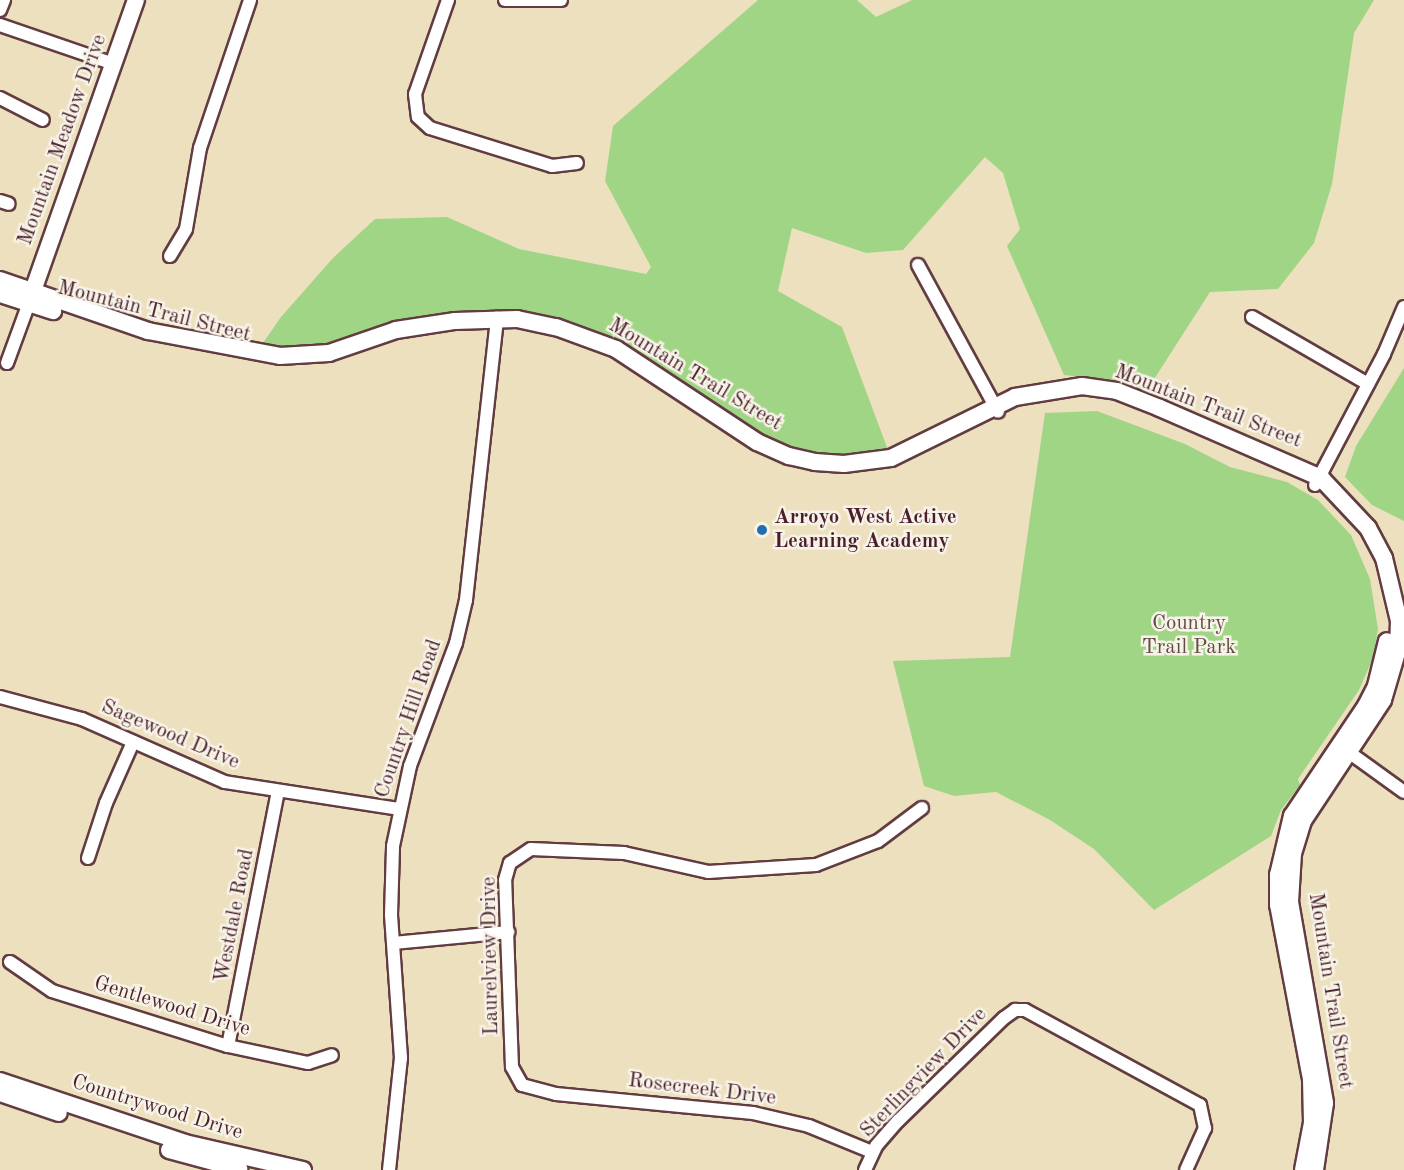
<!DOCTYPE html>
<html>
<head>
<meta charset="utf-8">
<style>
	body { margin:0 }
	#map { position:relative; width:1404px; height:1170px; overflow:hidden; background:#ede0bf; font-family:"Old Standard TT",serif }
	div>[style] { position:absolute }
	.green>* { inset:0; background:#a1d586 }
	.roads { filter:drop-shadow(2px 0 #623c41) drop-shadow(-2px 0 #623c41) drop-shadow(0 2px #623c41) drop-shadow(0 -2px #623c41) }
	.street>* { height:12px; margin:-6px; padding:0 6px; transform-origin:6px; border-radius:6px; background:#fff }
	.secondary>* { height:16px; margin:-8px; padding:0 8px; transform-origin:8px; border-radius:8px; background:#fff }
	.dots>* { width:16px; height:16px; translate:-50% -50%; box-sizing:border-box; border:3px solid #f7f3e8; border-radius:50% }
	span { translate:-50% -50%; white-space:nowrap; text-align:center; line-height:1.15; -webkit-text-stroke:5px #f7f3e8; paint-order:stroke }
	.street-label { font-size:21px; color:#4a1f2b }
	.poi-label { font-size:21px; color:#4a1f2b; font-weight:700 }
	.left { translate:0 -50%; text-align:left }
	.park-label { font-size:21px; color:#604c42 }
</style>
</head>
<body>
<div id="map">
	<div class="green">
		<i style="clip-path:polygon(758px 0,857px 0,876px 17px,912px 0,1374px 0,1354px 33px,1332px 184px,1314px 243px,1278px 289px,1210px 292px,1151px 384px,1064px 375px,1007px 246px,1020px 229px,1003px 173px,985px 157px,903px 250px,866px 253px,792px 228px,778px 291px,842px 327px,891px 458px,789px 456px,616px 349px,556px 327px,455px 321px,329px 353px,256px 353px,281px 317px,333px 258px,375px 219px,447px 217px,519px 249px,646px 274px,651px 267px,605px 181px,613px 126px)"></i>
		<i style="clip-path:polygon(1404px 368px,1404px 521px,1372px 505px,1345px 477px,1356px 446px)"></i>
		<i style="clip-path:polygon(1097px 411px,1185px 444px,1230px 467px,1287px 482px,1318px 500px,1351px 535px,1370px 579px,1378px 629px,1373px 658px,1359px 690px,1298px 779px,1300px 785px,1281px 810px,1271px 836px,1154px 910px,1094px 849px,1050px 820px,996px 792px,954px 796px,924px 786px,893px 661px,1010px 657px,1045px 413px)"></i>
	</div>
	<div class="roads">
		<div class="street">
			<i style="left:448px;top:0;width:100px;rotate:109.3deg"></i>
			<i style="left:415px;top:94px;width:23px;rotate:83deg"></i>
			<i style="left:418px;top:117px;width:16px;rotate:43deg"></i>
			<i style="left:430px;top:128px;width:128px;rotate:17.3deg"></i>
			<i style="left:552px;top:166px;width:25px;rotate:-7deg"></i>
			<i style="left:505px;top:0;width:56px"></i>
			<i style="left:0;top:10px;width:11px;rotate:-68deg"></i>
			<i style="left:0;top:25px;width:120px;rotate:18.9deg"></i>
			<i style="left:0;top:98px;width:48px;rotate:27.1deg"></i>
			<i style="left:0;top:201px;width:9px;rotate:18deg"></i>
			<i style="left:170px;top:256px;width:31px;rotate:-59deg"></i>
			<i style="left:186px;top:229px;width:82px;rotate:-80.2deg"></i>
			<i style="left:200px;top:148px;width:156px;rotate:-71.3deg"></i>
			<i style="left:918px;top:265px;width:167px;rotate:61.4deg"></i>
			<i style="left:1252px;top:317px;width:134px;rotate:30deg"></i>
			<i style="left:7px;top:363px;width:64px;rotate:-69.9deg"></i>
			<i style="left:1315px;top:485px;width:148px;rotate:-62.2deg"></i>
			<i style="left:1384px;top:354px;width:51px;rotate:-66.9deg"></i>
			<i style="left:0;top:697px;width:85px;rotate:15deg"></i>
			<i style="left:82px;top:719px;width:156px;rotate:23.8deg"></i>
			<i style="left:225px;top:782px;width:176px;rotate:8.8deg"></i>
			<i style="left:1343px;top:748px;width:75px;rotate:35.8deg"></i>
			<i style="left:88px;top:858px;width:58px;rotate:-71.9deg"></i>
			<i style="left:106px;top:803px;width:67px;rotate:-66.1deg"></i>
			<i style="left:394px;top:943px;width:115px;rotate:-5.5deg"></i>
			<i style="left:10px;top:962px;width:51px;rotate:34.6deg"></i>
			<i style="left:52px;top:991px;width:184px;rotate:17.4deg"></i>
			<i style="left:228px;top:1046px;width:82px;rotate:12deg"></i>
			<i style="left:308px;top:1063px;width:25px;rotate:-18deg"></i>
			<i style="left:228px;top:1046px;width:259px;rotate:-78.9deg"></i>
			<i style="left:872px;top:1152px;width:68px;rotate:-157.6deg"></i>
			<i style="left:809px;top:1126px;width:57px;rotate:-166.9deg"></i>
			<i style="left:753px;top:1113px;width:198px;rotate:-174.5deg"></i>
			<i style="left:556px;top:1094px;width:35px;rotate:-165deg"></i>
			<i style="left:522px;top:1085px;width:21px;rotate:-119deg"></i>
			<i style="left:512px;top:1067px;width:187px;rotate:-92.1deg"></i>
			<i style="left:505px;top:880px;width:18px;rotate:-74deg"></i>
			<i style="left:510px;top:863px;width:25px;rotate:-34deg"></i>
			<i style="left:531px;top:849px;width:93px;rotate:2.5deg"></i>
			<i style="left:624px;top:853px;width:86px;rotate:12.7deg"></i>
			<i style="left:708px;top:872px;width:108px;rotate:-3.7deg"></i>
			<i style="left:816px;top:865px;width:66px;rotate:-21.2deg"></i>
			<i style="left:878px;top:841px;width:55px;rotate:-36.9deg"></i>
			<i style="left:389px;top:1170px;width:113px;rotate:-83.9deg"></i>
			<i style="left:401px;top:1058px;width:143px;rotate:-94deg"></i>
			<i style="left:391px;top:915px;width:69px;rotate:-88.3deg"></i>
			<i style="left:393px;top:846px;width:82px;rotate:-78deg"></i>
			<i style="left:410px;top:766px;width:131px;rotate:-69.5deg"></i>
			<i style="left:456px;top:643px;width:44px;rotate:-76.9deg"></i>
			<i style="left:466px;top:600px;width:284px;rotate:-83.7deg"></i>
			<i style="left:865px;top:1170px;width:26px;rotate:-65deg"></i>
			<i style="left:876px;top:1146px;width:33px;rotate:-49deg"></i>
			<i style="left:898px;top:1121px;width:148px;rotate:-44.2deg"></i>
			<i style="left:1004px;top:1018px;width:14px;rotate:-36deg"></i>
			<i style="left:1015px;top:1010px;width:10px"></i>
			<i style="left:1025px;top:1010px;width:199px;rotate:28.5deg"></i>
			<i style="left:1200px;top:1105px;width:24px;rotate:78deg"></i>
			<i style="left:1205px;top:1128px;width:46px;rotate:114.3deg"></i>
		</div>
		<div class="secondary">
			<i style="left:0;top:280px;width:157px;rotate:19deg"></i>
			<i style="left:148px;top:331px;width:134px;rotate:10.7deg"></i>
			<i style="left:280px;top:356px;width:49px;rotate:-3.5deg"></i>
			<i style="left:329px;top:353px;width:71px;rotate:-18.9deg"></i>
			<i style="left:396px;top:330px;width:60px;rotate:-8.7deg"></i>
			<i style="left:455px;top:321px;width:62px;rotate:-1.8deg"></i>
			<i style="left:517px;top:319px;width:40px;rotate:12deg"></i>
			<i style="left:556px;top:327px;width:64px;rotate:20.1deg"></i>
			<i style="left:616px;top:349px;width:169px;rotate:33.4deg"></i>
			<i style="left:757px;top:442px;width:35px;rotate:24deg"></i>
			<i style="left:789px;top:456px;width:27px;rotate:13deg"></i>
			<i style="left:815px;top:462px;width:29px;rotate:4deg"></i>
			<i style="left:844px;top:464px;width:47px;rotate:-7.3deg"></i>
			<i style="left:891px;top:458px;width:138px;rotate:-26.2deg"></i>
			<i style="left:1015px;top:397px;width:68px;rotate:-9.3deg"></i>
			<i style="left:1082px;top:386px;width:35px;rotate:8deg"></i>
			<i style="left:1117px;top:391px;width:46px;rotate:21.6deg"></i>
			<i style="left:1160px;top:408px;width:176px;rotate:23.5deg"></i>
			<i style="left:1321px;top:478px;width:69px;rotate:46.8deg"></i>
			<i style="left:1368px;top:528px;width:34px;rotate:62deg"></i>
			<i style="left:1384px;top:558px;width:65px;rotate:76.6deg"></i>
			<i style="left:1399px;top:621px;width:28px;rotate:92deg"></i>
			<i style="left:1398px;top:649px;width:53px;rotate:106.4deg"></i>
			<i style="left:1383px;top:700px;width:145px;rotate:123.5deg"></i>
			<i style="left:1303px;top:821px;width:34px;rotate:107deg"></i>
			<i style="left:1293px;top:853px;width:49px;rotate:93.5deg"></i>
			<i style="left:1290px;top:902px;width:204px;rotate:80.1deg"></i>
			<i style="left:1325px;top:1103px;width:68px;rotate:98.5deg"></i>
			<i style="left:0;top:294px;width:56px;rotate:17.8deg"></i>
			<i style="left:29px;top:302px;width:320px;rotate:-70.5deg"></i>
			<i style="left:0;top:1081px;width:195px;rotate:18.5deg"></i>
			<i style="left:185px;top:1143px;width:121px;rotate:12.9deg"></i>
			<i style="left:0;top:1093px;width:62px;rotate:18.7deg"></i>
			<i style="left:169px;top:1150px;width:73px;rotate:15.2deg"></i>
			<i style="left:1303px;top:1170px;width:48px;rotate:-79.2deg"></i>
			<i style="left:1312px;top:1123px;width:44px;rotate:-91.3deg"></i>
			<i style="left:1311px;top:1079px;width:177px;rotate:-100.7deg"></i>
			<i style="left:1278px;top:905px;width:30px;rotate:-90deg"></i>
			<i style="left:1278px;top:875px;width:61px;rotate:-76.7deg"></i>
			<i style="left:1292px;top:816px;width:133px;rotate:-56.1deg"></i>
			<i style="left:1366px;top:706px;width:22px;rotate:-63deg"></i>
			<i style="left:1376px;top:686px;width:46px;rotate:-76.3deg"></i>
		</div>
	</div>
	<div class="dots">
		<i style="left:762px;top:530px;background:#1f6fb2"></i>
	</div>
	<div class="street-label">
		<span style="left:63px;top:140px;rotate:-70deg">Mountain Meadow Drive</span>
		<span style="left:154px;top:312px;rotate:14deg">Mountain Trail Street</span>
		<span style="left:695px;top:375px;rotate:31deg">Mountain Trail Street</span>
		<span style="left:1208px;top:407px;rotate:21deg">Mountain Trail Street</span>
		<span style="left:409px;top:719px;rotate:-71deg">Country Hill Road</span>
		<span style="left:170px;top:735px;rotate:23deg">Sagewood Drive</span>
		<span style="left:235px;top:916px;rotate:-79deg">Westdale Road</span>
		<span style="left:491px;top:956px;rotate:-91deg">Laurelview Drive</span>
		<span style="left:1330px;top:991px;rotate:81deg">Mountain Trail Street</span>
		<span style="left:172px;top:1007px;rotate:17deg">Gentlewood Drive</span>
		<span style="left:924px;top:1073px;rotate:-46deg">Sterlingview Drive</span>
		<span style="left:702px;top:1090px;rotate:7deg">Rosecreek Drive</span>
		<span style="left:157px;top:1108px;rotate:17deg">Countrywood Drive</span>
	</div>
	<div class="poi-label">
		<span class="left" style="left:774px;top:530px">Arroyo West Active<br>Learning Academy</span>
	</div>
	<div class="park-label">
		<span style="left:1189px;top:636px">Country<br>Trail Park</span>
	</div>
</div>
</body>
</html>
